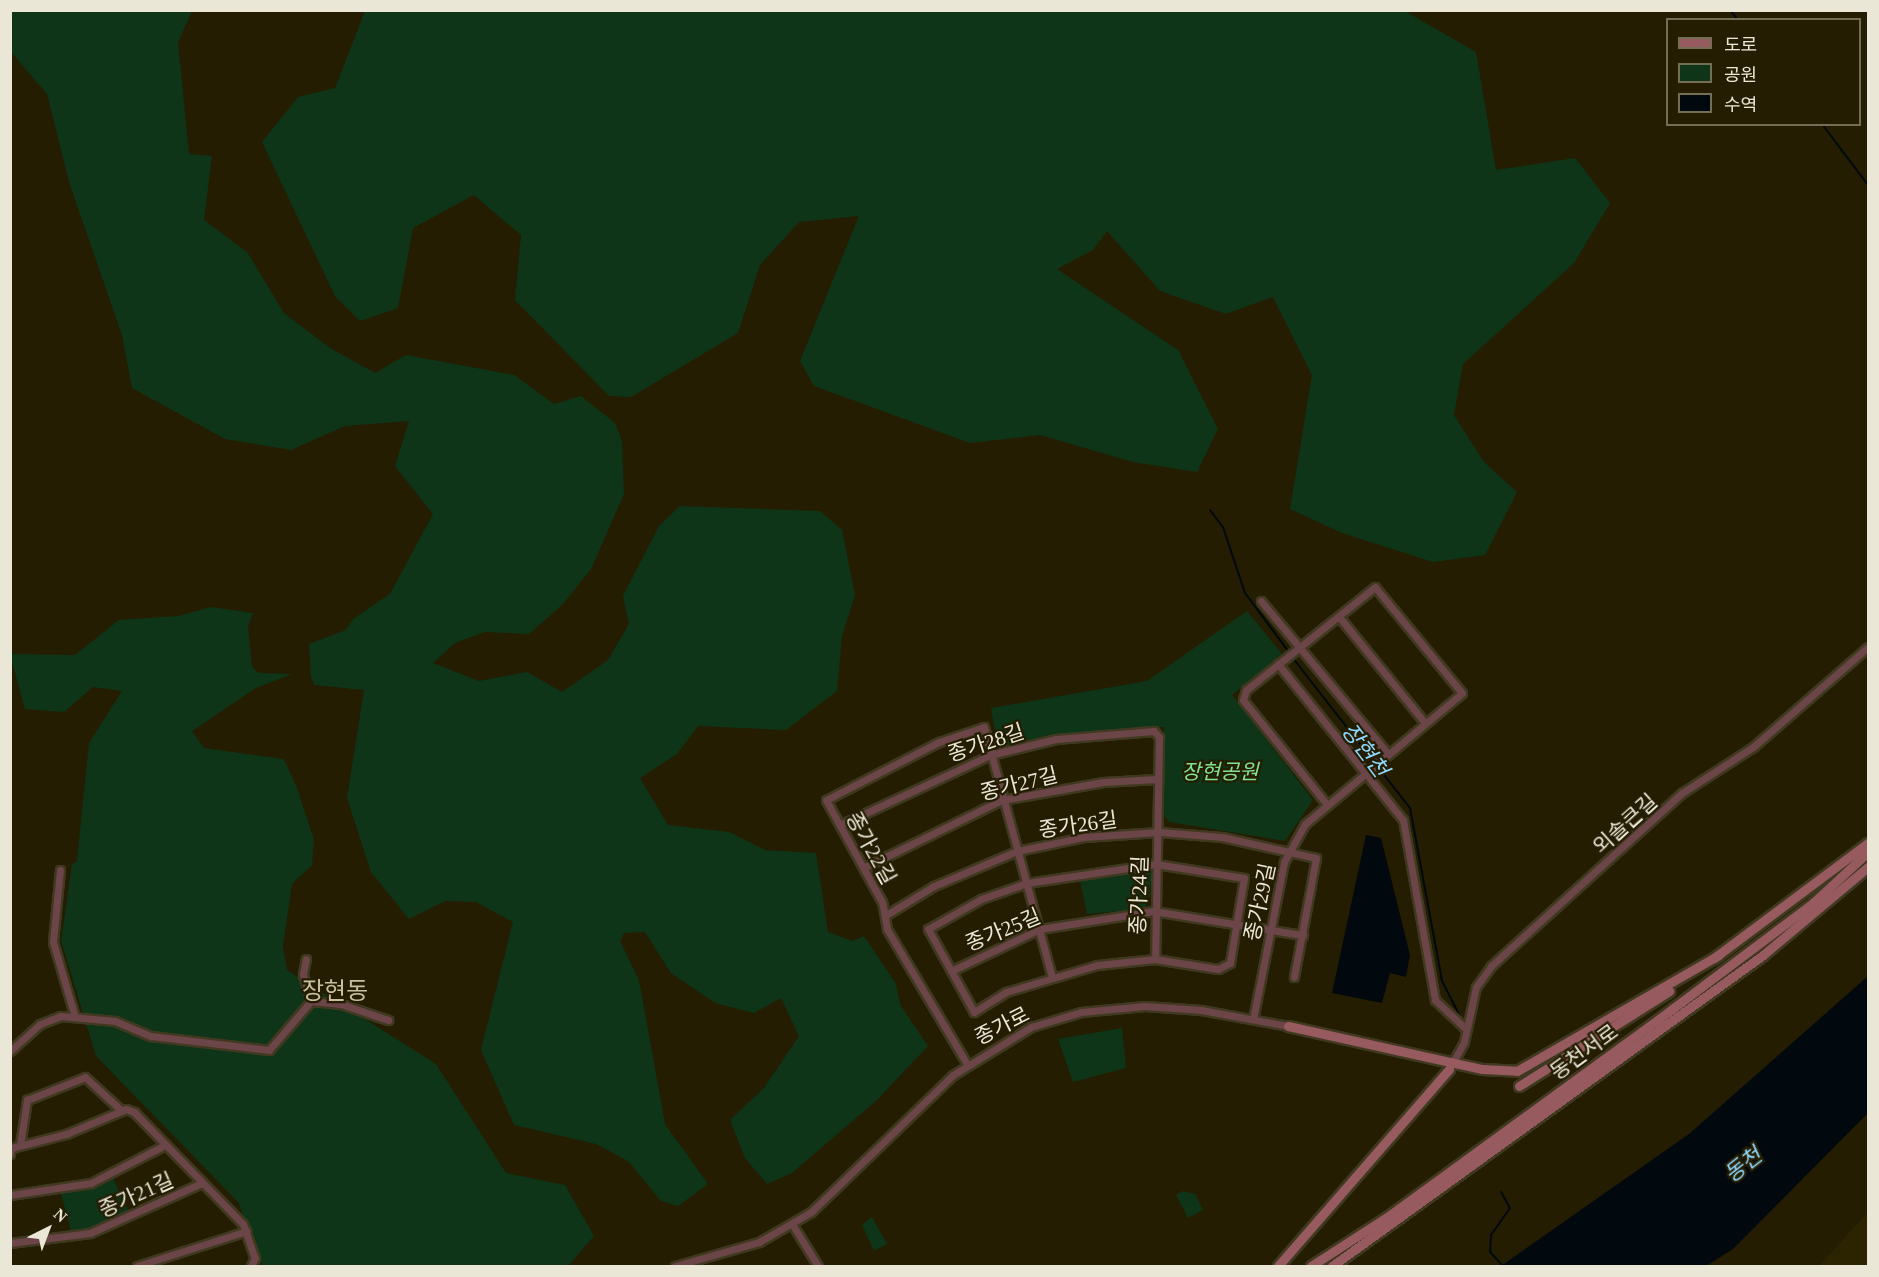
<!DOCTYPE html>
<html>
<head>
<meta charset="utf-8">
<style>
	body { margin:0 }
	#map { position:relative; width:1879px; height:1277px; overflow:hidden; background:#241d02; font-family:"Times New Roman","Noto Sans KR",serif }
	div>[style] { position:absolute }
	.built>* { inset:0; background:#2c2400 }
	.green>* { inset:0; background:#0e3517 }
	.water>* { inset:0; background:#01090f }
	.stream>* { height:2px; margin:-1px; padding:0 1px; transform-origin:1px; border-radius:1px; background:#01090f }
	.roads { filter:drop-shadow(2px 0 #403920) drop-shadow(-2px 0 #403920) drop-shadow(0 2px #403920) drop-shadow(0 -2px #403920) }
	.street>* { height:7px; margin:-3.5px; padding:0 3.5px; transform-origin:3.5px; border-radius:3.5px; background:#6b4547 }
	.secondary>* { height:9px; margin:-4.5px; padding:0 4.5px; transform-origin:4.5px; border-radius:4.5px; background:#975a5f }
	span { translate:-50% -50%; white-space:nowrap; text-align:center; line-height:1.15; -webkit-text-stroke:4.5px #241d02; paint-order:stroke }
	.street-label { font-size:21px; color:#ebe7d7 }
	.park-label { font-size:21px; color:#7fe28f; font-style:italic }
	.water-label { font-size:22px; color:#90d9fe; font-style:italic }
	.quarter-label { font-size:24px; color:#c7bf9e }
	.frame { position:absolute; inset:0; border:12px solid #ebe7d7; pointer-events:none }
	.legend { position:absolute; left:1666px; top:18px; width:195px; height:108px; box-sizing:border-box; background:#241d02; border:2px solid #746e57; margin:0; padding:8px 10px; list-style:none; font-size:18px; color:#ebe7d7 }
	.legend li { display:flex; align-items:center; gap:12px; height:30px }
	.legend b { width:30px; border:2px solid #746e57 }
	.north { position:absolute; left:18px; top:1199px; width:60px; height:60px; -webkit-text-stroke:4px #241d02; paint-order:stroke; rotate:42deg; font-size:16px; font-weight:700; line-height:24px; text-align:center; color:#ebe7d7 }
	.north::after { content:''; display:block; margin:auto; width:21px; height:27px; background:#ebe7d7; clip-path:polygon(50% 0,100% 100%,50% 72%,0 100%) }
</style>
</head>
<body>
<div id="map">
	<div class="built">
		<i style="clip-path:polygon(1868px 1212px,1868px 1266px,1819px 1266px)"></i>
	</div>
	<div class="green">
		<i style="clip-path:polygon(1403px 10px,1476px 52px,1496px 170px,1575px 158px,1610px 203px,1574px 263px,1463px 364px,1454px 415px,1484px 462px,1517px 492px,1485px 555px,1433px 562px,1342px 533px,1290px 509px,1312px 375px,1273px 297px,1226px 314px,1160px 291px,1107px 231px,1093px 250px,1057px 269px,1178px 350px,1218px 429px,1197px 472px,1133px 462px,1040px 435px,970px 443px,814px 386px,800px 361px,859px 216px,799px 222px,760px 265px,738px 333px,631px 397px,609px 396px,515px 300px,521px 235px,474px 195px,413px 228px,398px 308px,360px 321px,335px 296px,262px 142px,298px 97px,335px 88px,365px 11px)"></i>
		<i style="clip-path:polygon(10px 11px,192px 11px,178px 42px,189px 154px,212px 156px,204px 220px,247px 252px,284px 313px,330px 348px,375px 373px,406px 355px,514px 375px,554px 404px,581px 396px,615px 423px,622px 441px,624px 494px,591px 569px,563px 604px,529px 634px,485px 632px,455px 643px,433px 663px,479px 681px,527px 672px,562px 692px,608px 660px,629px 624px,623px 596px,659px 526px,680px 506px,820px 511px,842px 530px,855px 595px,842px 636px,837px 691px,786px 730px,698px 726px,677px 754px,640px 778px,668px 825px,729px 832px,765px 850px,816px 853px,828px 932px,853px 941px,864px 936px,896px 984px,900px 1004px,928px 1046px,877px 1100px,792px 1173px,767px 1184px,745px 1158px,730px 1120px,764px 1088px,799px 1036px,781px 998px,754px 1013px,715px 1003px,671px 973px,645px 932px,624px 933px,620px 941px,639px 980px,665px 1124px,708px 1184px,678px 1206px,661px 1201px,628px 1161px,596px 1144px,514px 1125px,481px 1050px,513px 922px,476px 902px,445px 901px,409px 919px,371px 872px,347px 798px,364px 690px,314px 685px,311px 676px,309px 644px,346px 630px,353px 619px,390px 594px,433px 514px,395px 466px,409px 421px,345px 426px,291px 450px,225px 439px,132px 388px,122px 335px,70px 185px,47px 94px,11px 52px)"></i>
		<i style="clip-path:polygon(211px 607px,253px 613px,248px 626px,252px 667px,259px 673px,292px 674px,256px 688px,192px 731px,204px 748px,284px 759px,297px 788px,314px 840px,312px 865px,292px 884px,283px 946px,287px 970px,436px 1064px,506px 1173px,565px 1185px,594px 1236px,568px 1266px,263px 1266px,238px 1202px,96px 1056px,61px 941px,72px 864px,77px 861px,89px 743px,122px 691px,93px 687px,64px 712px,25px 709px,10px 654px,75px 655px,119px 620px,178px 616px)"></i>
		<i style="clip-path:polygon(1247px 611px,1282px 654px,1232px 695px,1313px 800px,1285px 841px,1169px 822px,1163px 814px,1164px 727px,1046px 736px,998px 748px,991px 708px,1147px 681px)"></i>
		<i style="clip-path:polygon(1147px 868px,1152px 872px,1149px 901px,1144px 909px,1087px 914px,1079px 875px)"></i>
		<i style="clip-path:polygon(1122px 1028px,1126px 1068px,1073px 1082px,1058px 1039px)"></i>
		<i style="clip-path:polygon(113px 1178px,130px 1214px,72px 1234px,61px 1194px)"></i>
		<i style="clip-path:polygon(1183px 1191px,1195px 1194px,1203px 1210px,1188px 1218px,1176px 1195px)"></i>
		<i style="clip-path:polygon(872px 1217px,887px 1244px,874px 1251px,862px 1225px)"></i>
	</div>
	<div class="water">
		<i style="clip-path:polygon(1366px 835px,1381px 838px,1410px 955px,1406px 977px,1390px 973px,1382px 1003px,1332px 993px)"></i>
		<i style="clip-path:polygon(1868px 976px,1868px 1113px,1733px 1249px,1706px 1266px,1501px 1266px,1689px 1134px)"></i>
	</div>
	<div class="stream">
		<i style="left:1730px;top:10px;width:13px;rotate:51deg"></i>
		<i style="left:1822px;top:124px;width:76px;rotate:53deg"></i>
		<i style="left:1210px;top:510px;width:21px;rotate:53deg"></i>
		<i style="left:1223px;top:527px;width:70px;rotate:71.6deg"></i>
		<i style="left:1245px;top:593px;width:74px;rotate:53.3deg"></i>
		<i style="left:1292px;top:657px;width:192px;rotate:52deg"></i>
		<i style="left:1410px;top:808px;width:176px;rotate:79.5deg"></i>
		<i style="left:1442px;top:981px;width:39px;rotate:63deg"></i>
		<i style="left:1501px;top:1192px;width:18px;rotate:61deg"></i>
		<i style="left:1510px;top:1208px;width:33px;rotate:125deg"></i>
		<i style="left:1491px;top:1235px;width:17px;rotate:93deg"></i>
		<i style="left:1490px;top:1252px;width:19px;rotate:47deg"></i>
	</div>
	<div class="roads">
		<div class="street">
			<i style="left:1261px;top:601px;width:197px;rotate:50.3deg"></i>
			<i style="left:1340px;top:618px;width:135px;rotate:51deg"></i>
			<i style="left:1278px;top:664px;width:200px;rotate:51.3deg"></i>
			<i style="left:1403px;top:820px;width:183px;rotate:79.9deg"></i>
			<i style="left:1435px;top:1000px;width:42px;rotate:43.1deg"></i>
			<i style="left:840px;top:825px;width:166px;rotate:-25deg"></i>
			<i style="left:990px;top:755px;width:68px;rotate:-13.6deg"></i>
			<i style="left:1056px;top:739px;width:98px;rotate:-4.7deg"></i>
			<i style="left:1154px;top:731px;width:8px;rotate:50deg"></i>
			<i style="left:1159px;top:737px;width:222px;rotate:91deg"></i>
			<i style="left:1156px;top:864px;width:89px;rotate:9deg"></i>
			<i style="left:1244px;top:878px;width:86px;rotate:99.4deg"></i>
			<i style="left:1230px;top:963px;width:13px;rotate:153deg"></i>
			<i style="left:1218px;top:969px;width:64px;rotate:-171deg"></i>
			<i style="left:1155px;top:959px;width:58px;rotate:174.1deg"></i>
			<i style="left:1097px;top:965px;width:95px;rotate:163.5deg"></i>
			<i style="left:1006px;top:992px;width:38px;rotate:148deg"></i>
			<i style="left:974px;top:1012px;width:95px;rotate:-119deg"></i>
			<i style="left:928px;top:929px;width:61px;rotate:-29.5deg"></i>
			<i style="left:981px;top:899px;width:49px;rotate:-19.2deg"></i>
			<i style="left:1027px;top:883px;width:130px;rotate:-8.4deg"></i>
			<i style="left:865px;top:867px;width:153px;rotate:-26.1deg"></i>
			<i style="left:1002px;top:800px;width:103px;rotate:-10.1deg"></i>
			<i style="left:1103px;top:782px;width:54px;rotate:-3.2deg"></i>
			<i style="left:60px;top:870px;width:72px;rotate:95.6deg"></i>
			<i style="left:53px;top:942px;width:78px;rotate:73.7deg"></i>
			<i style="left:886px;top:915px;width:56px;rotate:-31.1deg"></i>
			<i style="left:934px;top:886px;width:90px;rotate:-22.9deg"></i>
			<i style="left:1017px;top:851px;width:68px;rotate:-11.8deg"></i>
			<i style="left:1084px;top:837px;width:75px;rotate:-3.8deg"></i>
			<i style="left:1159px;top:832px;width:63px;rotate:4.5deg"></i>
			<i style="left:1222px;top:837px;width:96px;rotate:12.6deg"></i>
			<i style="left:1316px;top:858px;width:121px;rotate:100.5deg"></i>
			<i style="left:951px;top:971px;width:98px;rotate:-25.3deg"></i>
			<i style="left:1040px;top:929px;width:115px;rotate:-9deg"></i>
			<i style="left:1154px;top:911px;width:151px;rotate:9.2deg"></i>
			<i style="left:311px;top:1001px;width:30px;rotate:6deg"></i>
			<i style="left:341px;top:1004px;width:50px;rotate:18.8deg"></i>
			<i style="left:1253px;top:1019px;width:160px;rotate:-78.8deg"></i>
			<i style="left:1284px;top:862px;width:43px;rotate:-61.1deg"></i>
			<i style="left:1305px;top:824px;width:204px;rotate:-39.8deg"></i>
			<i style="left:1462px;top:693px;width:137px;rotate:-129.4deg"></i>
			<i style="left:1375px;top:587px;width:165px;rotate:141.4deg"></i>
			<i style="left:1246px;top:690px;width:10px;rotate:107deg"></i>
			<i style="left:1243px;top:700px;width:131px;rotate:51.2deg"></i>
			<i style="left:10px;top:1051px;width:40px;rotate:-42deg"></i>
			<i style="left:40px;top:1024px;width:22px;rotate:-21deg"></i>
			<i style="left:61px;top:1016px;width:54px;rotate:5.3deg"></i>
			<i style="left:115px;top:1021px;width:39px;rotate:23deg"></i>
			<i style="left:151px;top:1036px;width:119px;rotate:6.8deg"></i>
			<i style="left:269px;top:1050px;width:65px;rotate:-49.4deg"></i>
			<i style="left:311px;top:1001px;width:28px;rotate:-107deg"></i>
			<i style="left:303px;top:974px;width:15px;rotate:-79deg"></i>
			<i style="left:1453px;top:1062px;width:23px;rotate:-61deg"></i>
			<i style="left:1464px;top:1042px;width:56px;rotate:-77.7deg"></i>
			<i style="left:1476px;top:987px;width:26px;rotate:-54deg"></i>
			<i style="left:1491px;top:966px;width:258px;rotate:-42.2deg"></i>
			<i style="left:1682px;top:793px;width:85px;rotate:-32.9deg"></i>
			<i style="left:1753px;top:747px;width:152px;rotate:-41deg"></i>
			<i style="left:967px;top:1064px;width:157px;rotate:-120.7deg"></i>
			<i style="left:887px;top:929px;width:27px;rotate:-100deg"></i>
			<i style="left:882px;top:902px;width:116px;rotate:-118.8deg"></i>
			<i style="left:826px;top:800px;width:127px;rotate:-27.2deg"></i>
			<i style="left:939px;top:742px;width:47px;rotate:-18.4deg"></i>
			<i style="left:984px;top:727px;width:259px;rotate:74.8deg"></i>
			<i style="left:20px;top:1145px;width:46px;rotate:-81.2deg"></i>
			<i style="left:27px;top:1100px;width:62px;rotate:-21.6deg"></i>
			<i style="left:85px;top:1077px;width:50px;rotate:42.6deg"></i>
			<i style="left:10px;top:1154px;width:6px;rotate:-81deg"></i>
			<i style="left:11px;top:1148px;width:57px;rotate:-14.3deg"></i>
			<i style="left:66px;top:1134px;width:65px;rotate:-22.6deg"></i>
			<i style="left:126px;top:1109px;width:9px;rotate:21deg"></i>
			<i style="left:134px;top:1112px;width:156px;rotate:45.8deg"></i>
			<i style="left:243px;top:1224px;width:36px;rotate:71deg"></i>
			<i style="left:255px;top:1258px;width:9px;rotate:117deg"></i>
			<i style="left:10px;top:1195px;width:82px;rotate:-8.4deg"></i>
			<i style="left:91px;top:1183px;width:83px;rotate:-27.2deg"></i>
			<i style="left:792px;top:1224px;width:49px;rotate:58.2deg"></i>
			<i style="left:10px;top:1243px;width:81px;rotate:-7.1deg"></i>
			<i style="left:90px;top:1233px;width:123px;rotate:-24.1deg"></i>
			<i style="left:137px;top:1266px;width:115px;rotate:-17.7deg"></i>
			<i style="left:675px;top:1266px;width:87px;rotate:-15.9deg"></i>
			<i style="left:759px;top:1242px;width:60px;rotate:-30deg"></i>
			<i style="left:811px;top:1212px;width:197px;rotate:-44deg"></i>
			<i style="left:953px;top:1075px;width:92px;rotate:-31.6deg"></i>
			<i style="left:1031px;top:1027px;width:52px;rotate:-16.7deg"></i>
			<i style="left:1081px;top:1012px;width:64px;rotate:-5.4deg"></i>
			<i style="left:1145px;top:1006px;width:56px;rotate:4.1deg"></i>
			<i style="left:1201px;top:1010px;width:88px;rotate:10.4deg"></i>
		</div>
		<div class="secondary">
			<i style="left:1714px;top:958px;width:192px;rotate:-36.8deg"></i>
			<i style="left:1288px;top:1026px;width:199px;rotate:12.5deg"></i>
			<i style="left:1482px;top:1069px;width:35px;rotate:3deg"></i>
			<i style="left:1517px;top:1071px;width:233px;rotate:-29.9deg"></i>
			<i style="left:1519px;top:1086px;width:178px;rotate:-32.3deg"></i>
			<i style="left:1278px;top:1266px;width:261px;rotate:-49deg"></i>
			<i style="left:1311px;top:1266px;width:94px;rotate:-32.8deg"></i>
			<i style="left:1390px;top:1215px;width:333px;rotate:-36.1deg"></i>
			<i style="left:1659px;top:1019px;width:194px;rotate:-37deg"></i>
			<i style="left:1814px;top:902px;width:74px;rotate:-42.8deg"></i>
			<i style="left:1332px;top:1266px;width:531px;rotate:-35.81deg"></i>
			<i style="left:1763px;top:955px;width:137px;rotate:-40deg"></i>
		</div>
	</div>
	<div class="street-label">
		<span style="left:986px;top:743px;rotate:-18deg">종가28길</span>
		<span style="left:1019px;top:784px;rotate:-14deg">종가27길</span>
		<span style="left:1625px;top:824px;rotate:-42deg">외솔큰길</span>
		<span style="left:1078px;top:825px;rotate:-8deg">종가26길</span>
		<span style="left:871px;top:848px;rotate:61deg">종가22길</span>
		<span style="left:1139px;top:895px;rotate:-88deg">종가24길</span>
		<span style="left:1260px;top:902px;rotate:-78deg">종가29길</span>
		<span style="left:1003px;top:930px;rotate:-22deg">종가25길</span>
		<span style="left:1002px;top:1026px;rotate:-27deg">종가로</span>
		<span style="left:1584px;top:1052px;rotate:-36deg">동천서로</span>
		<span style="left:136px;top:1195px;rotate:-24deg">종가21길</span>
	</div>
	<div class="park-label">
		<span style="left:1220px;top:772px">장현공원</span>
	</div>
	<div class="water-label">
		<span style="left:1365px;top:750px;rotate:53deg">장현천</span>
		<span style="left:1743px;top:1165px;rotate:-38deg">동천</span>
	</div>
	<div class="quarter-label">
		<span style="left:335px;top:992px">장현동</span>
	</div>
	<div class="frame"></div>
	<ul class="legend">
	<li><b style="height:8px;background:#975a5f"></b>도로</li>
	<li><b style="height:16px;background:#0e3517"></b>공원</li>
	<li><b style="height:16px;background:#01090f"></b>수역</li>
	</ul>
	<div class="north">N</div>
</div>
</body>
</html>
